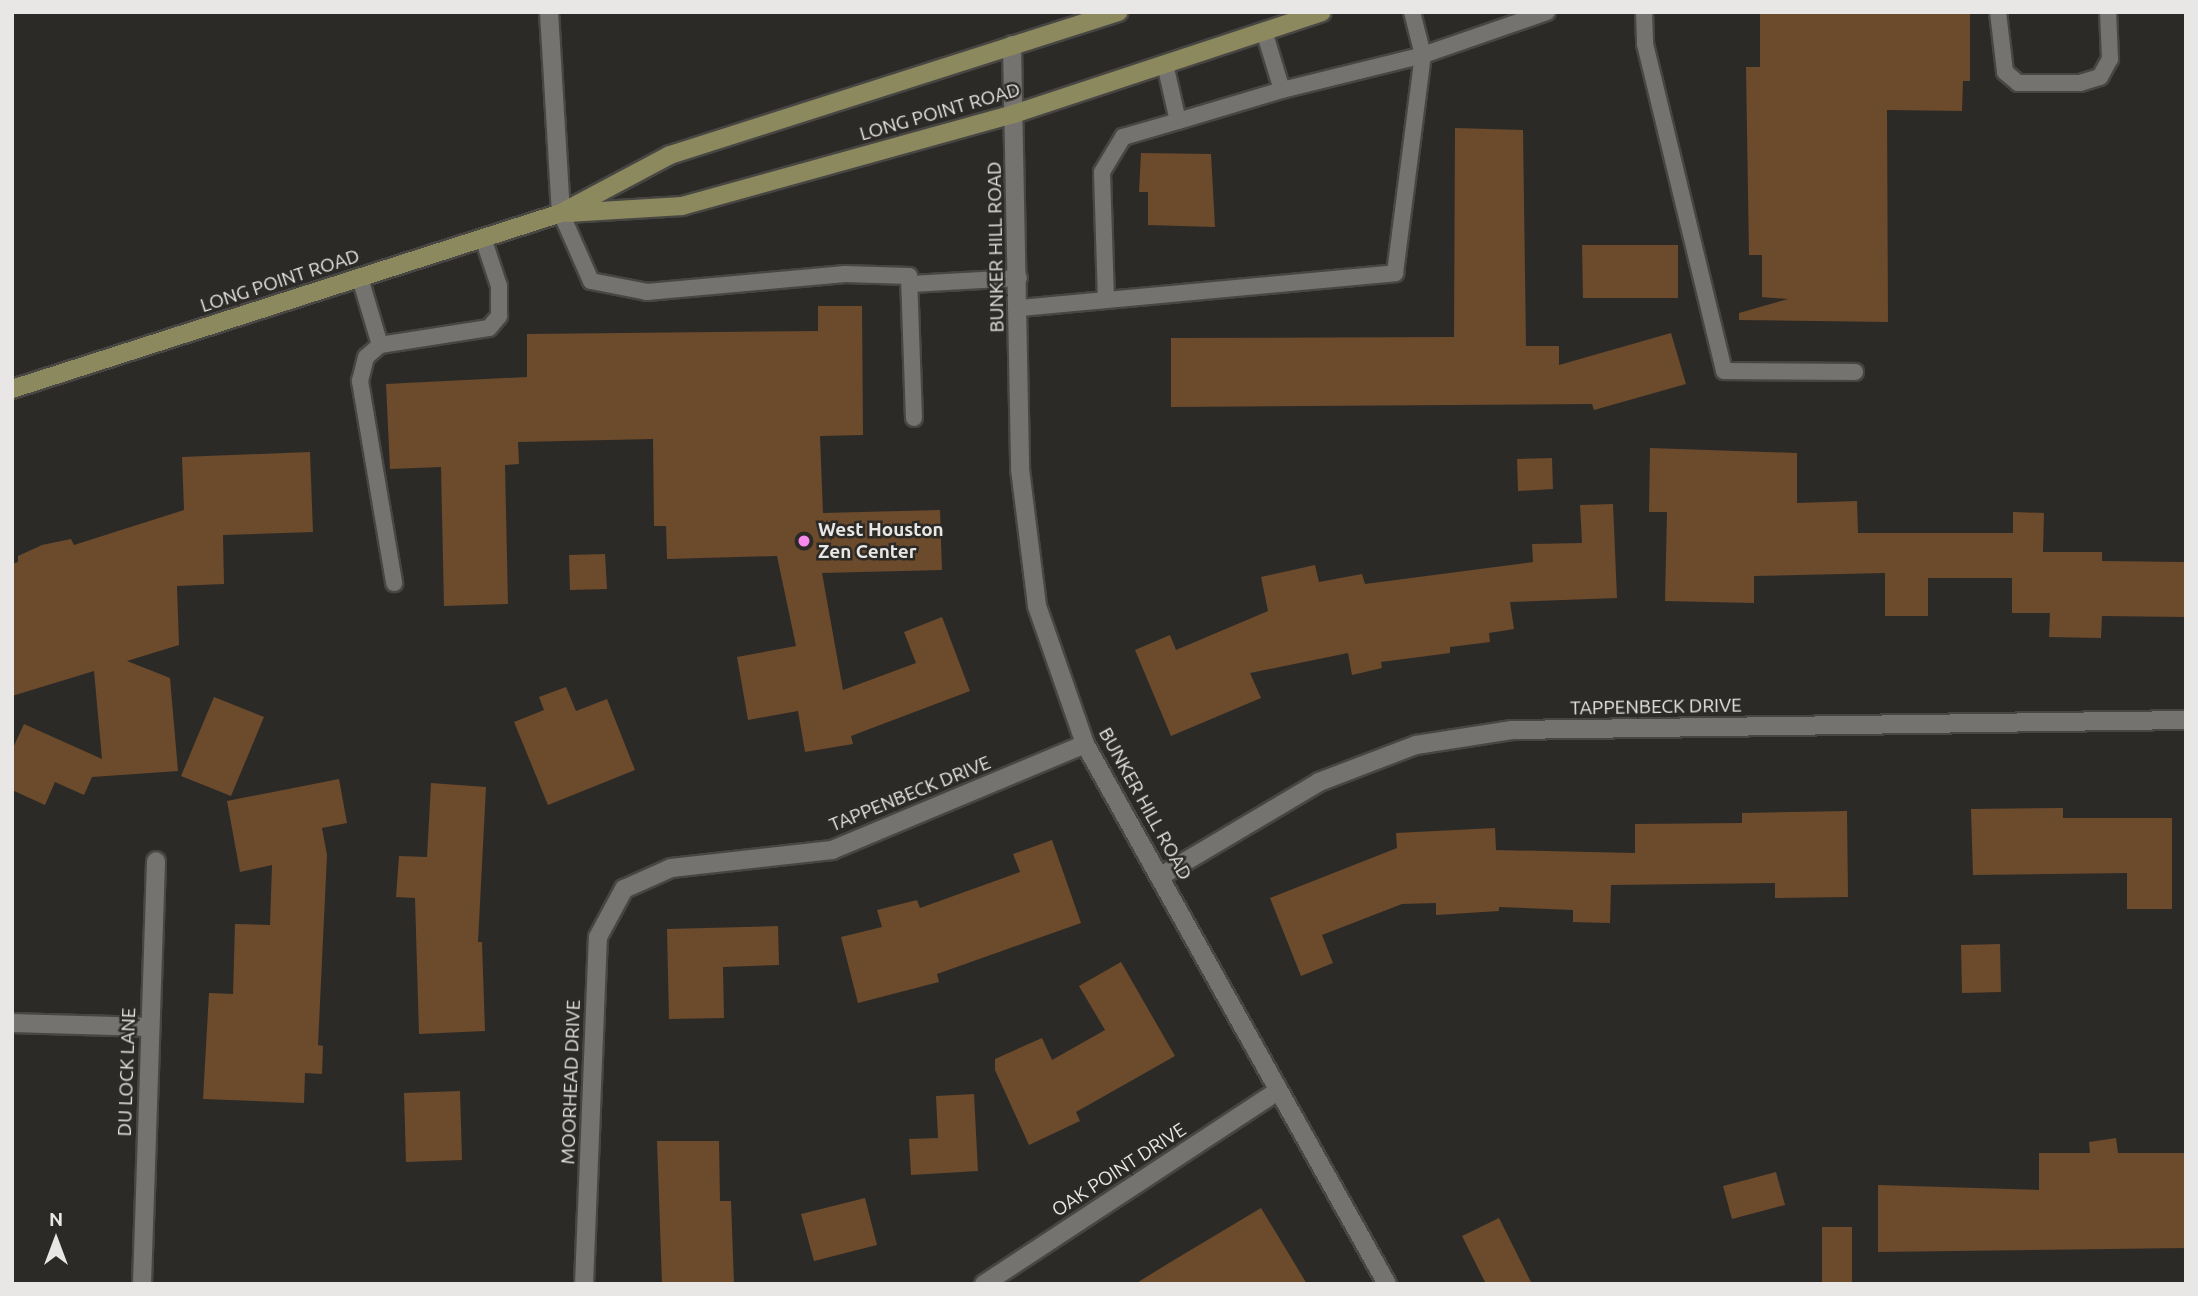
<!DOCTYPE html>
<html>
<head>
<meta charset="utf-8">
<style>
	body { margin:0 }
	#map { position:relative; width:2198px; height:1296px; overflow:hidden; background:#2c2a27; font-family:Ubuntu,sans-serif }
	div>[style] { position:absolute }
	.building>* { inset:0; background:#6c4a2c }
	.roads { filter:drop-shadow(2px 0 #474643) drop-shadow(-2px 0 #474643) drop-shadow(0 2px #474643) drop-shadow(0 -2px #474643) }
	.service>* { height:16px; margin:-8px; padding:0 8px; transform-origin:8px; border-radius:8px; background:#757370 }
	.minor>* { height:18px; margin:-9px; padding:0 9px; transform-origin:9px; border-radius:9px; background:#757370 }
	.tertiary>* { height:18px; margin:-9px; padding:0 9px; transform-origin:9px; border-radius:9px; background:#757370 }
	.secondary>* { height:18px; margin:-9px; padding:0 9px; transform-origin:9px; border-radius:9px; background:#8d895e }
	.dots>* { width:19px; height:19px; translate:-50% -50%; box-sizing:border-box; border:4px solid #2c2a27; border-radius:50% }
	span { translate:-50% -50%; white-space:nowrap; text-align:center; line-height:1.15; -webkit-text-stroke:5px #2c2a27; paint-order:stroke }
	.street-label { font-size:19px; color:#e8e7e5 }
	.poi-label { font-size:19px; color:#e8e7e5; font-weight:700 }
	.left { translate:0 -50%; text-align:left }
	.frame { position:absolute; inset:0; border:14px solid #e8e7e5; pointer-events:none }
	.north { position:absolute; left:21px; top:1205px; width:70px; height:70px; -webkit-text-stroke:5px #2c2a27; paint-order:stroke; rotate:0deg; font-size:19px; font-weight:700; line-height:28px; text-align:center; color:#e8e7e5 }
	.north::after { content:''; display:block; margin:auto; width:24px; height:32px; background:#e8e7e5; clip-path:polygon(50% 0,100% 100%,50% 72%,0 100%) }
</style>
</head>
<body>
<div id="map">
	<div class="building">
		<i style="clip-path:polygon(1760px 12px,1970px 12px,1970px 81px,1963px 81px,1962px 111px,1887px 110px,1888px 322px,1739px 320px,1739px 313px,1788px 299px,1762px 297px,1762px 255px,1749px 255px,1746px 67px,1760px 67px)"></i>
		<i style="clip-path:polygon(1455px 128px,1523px 130px,1526px 346px,1559px 346px,1559px 365px,1671px 333px,1686px 384px,1594px 410px,1592px 404px,1171px 407px,1171px 338px,1454px 337px)"></i>
		<i style="clip-path:polygon(1141px 153px,1211px 154px,1215px 227px,1148px 225px,1148px 192px,1139px 192px)"></i>
		<i style="clip-path:polygon(1582px 245px,1678px 245px,1678px 298px,1583px 298px)"></i>
		<i style="clip-path:polygon(818px 306px,862px 306px,863px 435px,820px 436px,823px 513px,940px 510px,942px 570px,822px 573px,843px 690px,916px 663px,904px 632px,942px 617px,970px 691px,851px 736px,853px 744px,805px 752px,798px 711px,748px 720px,737px 657px,796px 646px,777px 556px,667px 559px,666px 526px,654px 526px,653px 439px,518px 442px,519px 464px,505px 465px,508px 604px,444px 606px,441px 467px,390px 469px,386px 384px,527px 377px,527px 334px,818px 331px)"></i>
		<i style="clip-path:polygon(1650px 448px,1797px 453px,1797px 503px,1857px 501px,1858px 533px,2013px 533px,2013px 512px,2044px 513px,2043px 552px,2102px 552px,2102px 561px,2186px 562px,2186px 617px,2102px 616px,2101px 638px,2049px 637px,2050px 613px,2012px 613px,2012px 578px,1928px 578px,1928px 616px,1885px 616px,1885px 573px,1754px 576px,1754px 603px,1665px 601px,1667px 512px,1649px 512px)"></i>
		<i style="clip-path:polygon(310px 452px,313px 532px,223px 535px,224px 584px,177px 586px,179px 645px,127px 661px,170px 678px,178px 771px,92px 777px,84px 795px,55px 782px,45px 805px,12px 790px,12px 750px,24px 724px,102px 759px,94px 671px,12px 696px,12px 564px,18px 562px,18px 556px,42px 545px,71px 539px,74px 545px,184px 510px,182px 457px)"></i>
		<i style="clip-path:polygon(1552px 458px,1553px 489px,1518px 491px,1517px 459px)"></i>
		<i style="clip-path:polygon(1613px 504px,1617px 598px,1510px 602px,1514px 629px,1489px 633px,1490px 642px,1450px 647px,1450px 653px,1381px 662px,1382px 668px,1352px 675px,1348px 653px,1250px 673px,1261px 698px,1171px 736px,1135px 650px,1170px 635px,1176px 650px,1268px 611px,1261px 577px,1315px 565px,1319px 582px,1362px 574px,1365px 584px,1533px 562px,1532px 544px,1582px 543px,1580px 505px)"></i>
		<i style="clip-path:polygon(605px 554px,607px 589px,570px 590px,569px 555px)"></i>
		<i style="clip-path:polygon(566px 687px,576px 711px,607px 699px,635px 770px,548px 805px,514px 722px,544px 710px,539px 697px)"></i>
		<i style="clip-path:polygon(214px 697px,264px 717px,231px 796px,181px 776px)"></i>
		<i style="clip-path:polygon(339px 779px,347px 823px,322px 828px,327px 855px,318px 1045px,323px 1046px,322px 1074px,305px 1073px,304px 1103px,203px 1099px,209px 993px,233px 994px,235px 924px,270px 925px,272px 865px,240px 872px,227px 801px)"></i>
		<i style="clip-path:polygon(431px 783px,486px 787px,478px 942px,482px 942px,485px 1031px,419px 1034px,415px 898px,396px 897px,399px 856px,427px 857px)"></i>
		<i style="clip-path:polygon(2063px 808px,2063px 818px,2172px 818px,2172px 909px,2127px 909px,2127px 873px,1973px 875px,1971px 809px)"></i>
		<i style="clip-path:polygon(1847px 811px,1848px 897px,1775px 898px,1775px 883px,1611px 885px,1610px 923px,1573px 922px,1573px 910px,1499px 907px,1499px 911px,1436px 915px,1436px 903px,1402px 904px,1322px 935px,1333px 963px,1301px 976px,1270px 898px,1397px 848px,1396px 833px,1495px 828px,1496px 850px,1635px 853px,1635px 824px,1742px 823px,1742px 813px)"></i>
		<i style="clip-path:polygon(1052px 840px,1081px 923px,937px 974px,939px 982px,858px 1003px,841px 937px,882px 927px,877px 910px,917px 900px,920px 908px,1020px 872px,1013px 854px)"></i>
		<i style="clip-path:polygon(778px 926px,779px 965px,723px 967px,724px 1018px,669px 1019px,667px 929px)"></i>
		<i style="clip-path:polygon(2000px 944px,2001px 992px,1962px 993px,1961px 945px)"></i>
		<i style="clip-path:polygon(1121px 962px,1175px 1056px,1076px 1112px,1080px 1121px,1029px 1145px,995px 1070px,995px 1059px,1042px 1038px,1052px 1060px,1105px 1030px,1079px 986px)"></i>
		<i style="clip-path:polygon(460px 1091px,462px 1160px,406px 1162px,404px 1093px)"></i>
		<i style="clip-path:polygon(974px 1094px,978px 1171px,911px 1175px,909px 1139px,938px 1138px,936px 1096px)"></i>
		<i style="clip-path:polygon(2116px 1138px,2118px 1153px,2186px 1153px,2186px 1248px,1878px 1252px,1878px 1185px,2039px 1190px,2039px 1153px,2090px 1153px,2089px 1142px)"></i>
		<i style="clip-path:polygon(657px 1141px,719px 1141px,720px 1201px,731px 1201px,734px 1284px,662px 1284px)"></i>
		<i style="clip-path:polygon(1776px 1172px,1785px 1205px,1732px 1219px,1723px 1186px)"></i>
		<i style="clip-path:polygon(865px 1198px,877px 1245px,814px 1261px,801px 1214px)"></i>
		<i style="clip-path:polygon(1261px 1208px,1307px 1284px,1135px 1284px,1169px 1263px)"></i>
		<i style="clip-path:polygon(1499px 1218px,1532px 1284px,1486px 1284px,1462px 1236px)"></i>
		<i style="clip-path:polygon(1822px 1227px,1852px 1227px,1852px 1284px,1822px 1284px)"></i>
	</div>
	<div class="roads">
		<div class="service">
			<i style="left:1644px;top:12px;width:32px;rotate:88deg"></i>
			<i style="left:1645px;top:44px;width:336px;rotate:76.4deg"></i>
			<i style="left:1724px;top:371px;width:131px;rotate:0.4deg"></i>
			<i style="left:1998px;top:12px;width:60px;rotate:83.3deg"></i>
			<i style="left:2005px;top:72px;width:17px;rotate:40deg"></i>
			<i style="left:2018px;top:83px;width:62px"></i>
			<i style="left:2080px;top:83px;width:21px;rotate:-17deg"></i>
			<i style="left:2100px;top:77px;width:21px;rotate:-61deg"></i>
			<i style="left:2110px;top:59px;width:47px;rotate:-92.4deg"></i>
			<i style="left:1165px;top:64px;width:58px;rotate:77.2deg"></i>
			<i style="left:1178px;top:121px;width:109px;rotate:-16.6deg"></i>
			<i style="left:1282px;top:90px;width:62px;rotate:-107deg"></i>
			<i style="left:1282px;top:90px;width:145px;rotate:-13.9deg"></i>
			<i style="left:1423px;top:55px;width:131px;rotate:-19.1deg"></i>
			<i style="left:561px;top:213px;width:74px;rotate:66.2deg"></i>
			<i style="left:591px;top:281px;width:57px;rotate:11.1deg"></i>
			<i style="left:647px;top:292px;width:199px;rotate:-5.2deg"></i>
			<i style="left:845px;top:274px;width:64px;rotate:1.8deg"></i>
			<i style="left:909px;top:276px;width:142px;rotate:88deg"></i>
			<i style="left:360px;top:278px;width:70px;rotate:73.4deg"></i>
			<i style="left:380px;top:345px;width:110px;rotate:-8.9deg"></i>
			<i style="left:489px;top:328px;width:16px;rotate:-50deg"></i>
			<i style="left:499px;top:316px;width:30px;rotate:-90deg"></i>
			<i style="left:499px;top:286px;width:51px;rotate:-108.4deg"></i>
			<i style="left:910px;top:284px;width:109px;rotate:-3.2deg"></i>
			<i style="left:1106px;top:300px;width:128px;rotate:-91.8deg"></i>
			<i style="left:1102px;top:172px;width:41px;rotate:-59deg"></i>
			<i style="left:1123px;top:137px;width:57px;rotate:-16.2deg"></i>
			<i style="left:1020px;top:308px;width:377px;rotate:-5.3deg"></i>
			<i style="left:1395px;top:273px;width:220px;rotate:-82.7deg"></i>
			<i style="left:1423px;top:55px;width:44px;rotate:-104.3deg"></i>
			<i style="left:380px;top:345px;width:18px;rotate:139deg"></i>
			<i style="left:366px;top:357px;width:25px;rotate:104deg"></i>
			<i style="left:360px;top:381px;width:205px;rotate:80.4deg"></i>
		</div>
		<div class="minor">
			<i style="left:549px;top:12px;width:201px;rotate:86.6deg"></i>
			<i style="left:1161px;top:876px;width:184px;rotate:-30.7deg"></i>
			<i style="left:1319px;top:782px;width:104px;rotate:-20.9deg"></i>
			<i style="left:1416px;top:745px;width:97px;rotate:-8.9deg"></i>
			<i style="left:1512px;top:730px;width:674px;rotate:-0.85deg"></i>
			<i style="left:12px;top:1023px;width:136px;rotate:1.7deg"></i>
			<i style="left:142px;top:1284px;width:423px;rotate:-88.1deg"></i>
			<i style="left:584px;top:1284px;width:347px;rotate:-87.7deg"></i>
			<i style="left:598px;top:937px;width:55px;rotate:-61.6deg"></i>
			<i style="left:624px;top:889px;width:51px;rotate:-24.1deg"></i>
			<i style="left:671px;top:868px;width:162px;rotate:-6.4deg"></i>
			<i style="left:832px;top:850px;width:274px;rotate:-22.7deg"></i>
			<i style="left:984px;top:1284px;width:352px;rotate:-33.3deg"></i>
		</div>
		<div class="tertiary">
			<i style="left:1012px;top:45px;width:424px;rotate:88.9deg"></i>
			<i style="left:1020px;top:469px;width:138px;rotate:82.9deg"></i>
			<i style="left:1037px;top:606px;width:146px;rotate:70.8deg"></i>
			<i style="left:1085px;top:744px;width:619px;rotate:60.78deg"></i>
		</div>
		<div class="secondary">
			<i style="left:568px;top:213px;width:114px;rotate:-3.5deg"></i>
			<i style="left:682px;top:206px;width:345px;rotate:-15.5deg"></i>
			<i style="left:1014px;top:114px;width:324px;rotate:-18.3deg"></i>
			<i style="left:12px;top:389px;width:577px;rotate:-17.77deg"></i>
			<i style="left:561px;top:213px;width:123px;rotate:-28deg"></i>
			<i style="left:670px;top:155px;width:471px;rotate:-17.7deg"></i>
		</div>
	</div>
	<div class="dots">
		<i style="left:804px;top:541px;background:#f788ec"></i>
	</div>
	<div class="street-label">
		<span style="left:940px;top:112px;rotate:-16deg">LONG POINT ROAD</span>
		<span style="left:996px;top:247px;rotate:-91deg">BUNKER HILL ROAD</span>
		<span style="left:280px;top:281px;rotate:-18deg">LONG POINT ROAD</span>
		<span style="left:1656px;top:707px;rotate:-1deg">TAPPENBECK DRIVE</span>
		<span style="left:910px;top:794px;rotate:-22deg">TAPPENBECK DRIVE</span>
		<span style="left:1145px;top:804px;rotate:61deg">BUNKER HILL ROAD</span>
		<span style="left:127px;top:1072px;rotate:-88deg">DU LOCK LANE</span>
		<span style="left:571px;top:1082px;rotate:-88deg">MOORHEAD DRIVE</span>
		<span style="left:1119px;top:1170px;rotate:-33deg">OAK POINT DRIVE</span>
	</div>
	<div class="poi-label">
		<span class="left" style="left:818px;top:541px">West Houston<br>Zen Center</span>
	</div>
	<div class="frame"></div>
	<div class="north">N</div>
</div>
</body>
</html>
